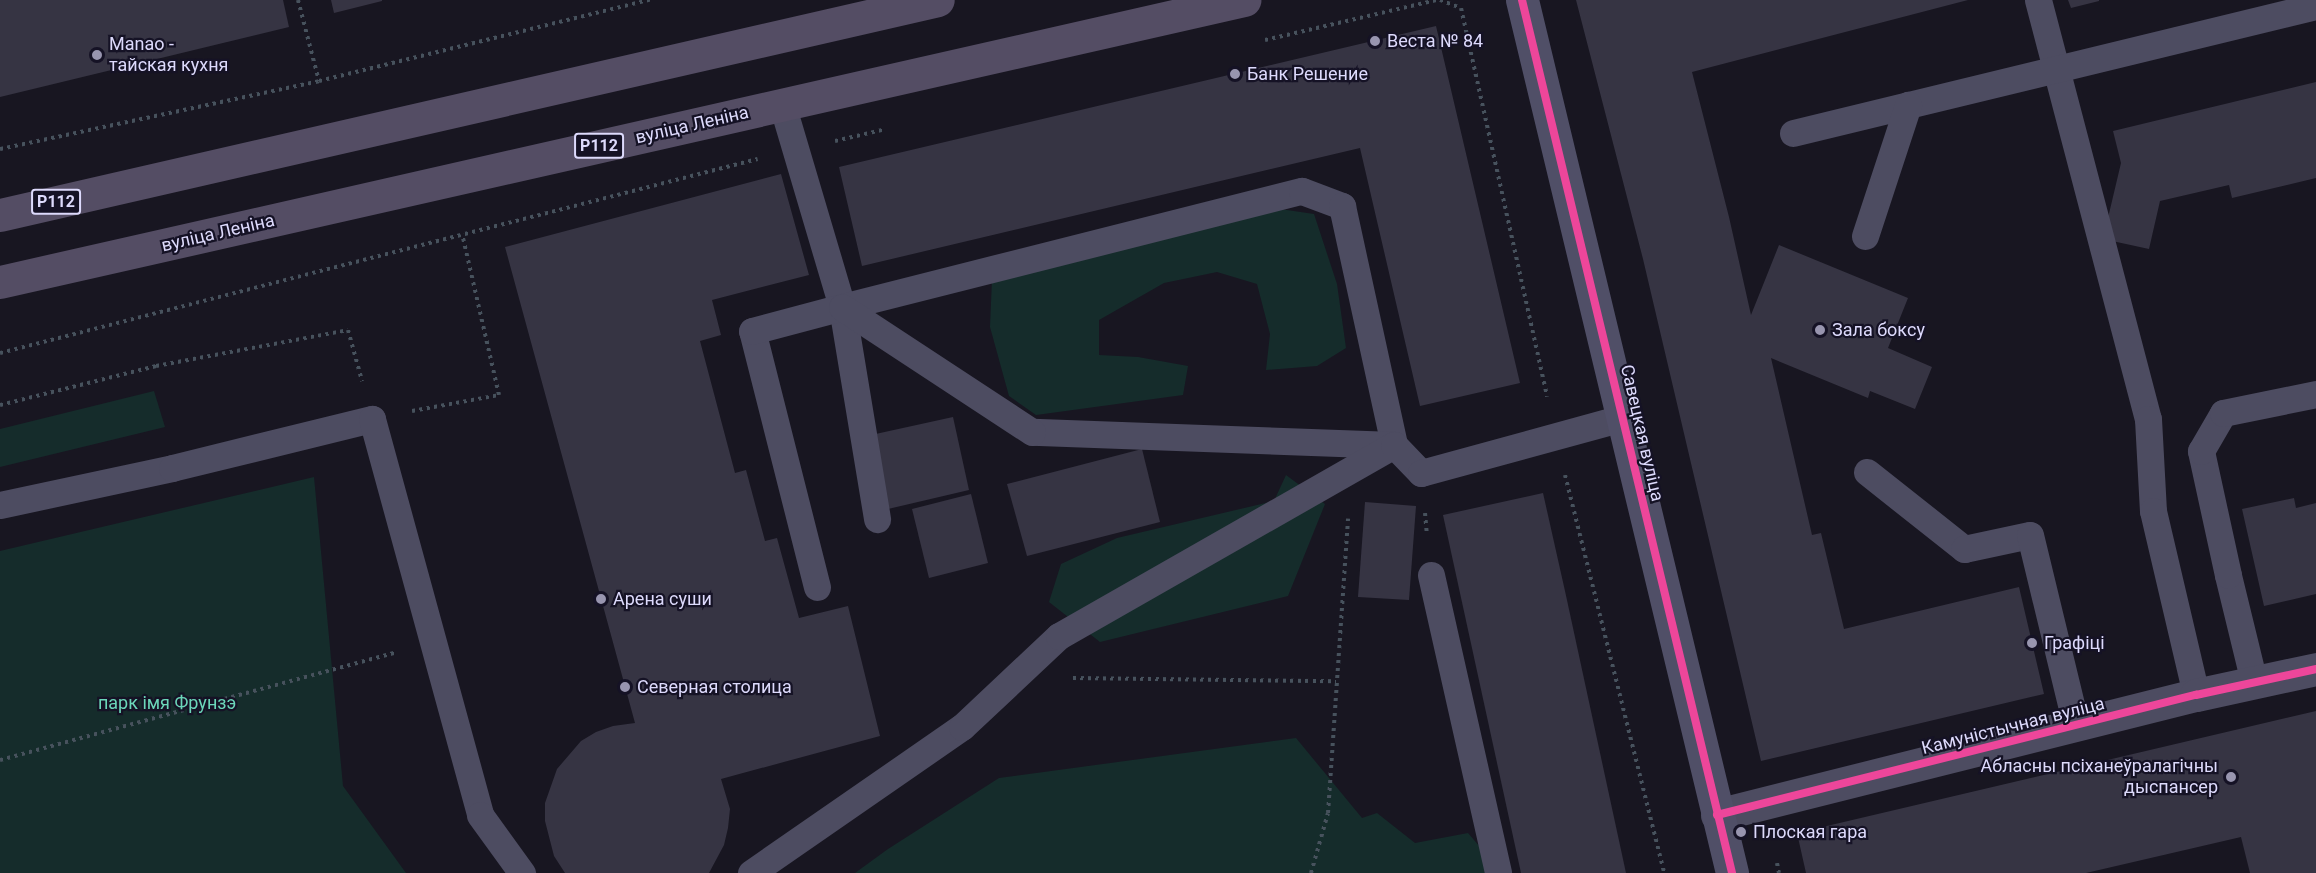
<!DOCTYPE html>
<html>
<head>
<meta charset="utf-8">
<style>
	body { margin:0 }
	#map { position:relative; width:2316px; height:873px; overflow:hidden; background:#181621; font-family:Roboto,sans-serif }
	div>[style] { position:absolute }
	.green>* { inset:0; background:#152c2b }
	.building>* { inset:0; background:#363443 }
	.path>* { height:4px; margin-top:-2px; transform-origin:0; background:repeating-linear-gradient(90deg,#47525d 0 3px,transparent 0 7.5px) }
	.lane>* { height:27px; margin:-13.5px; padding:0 13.5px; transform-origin:13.5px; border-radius:13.5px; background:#4d4c61 }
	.street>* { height:33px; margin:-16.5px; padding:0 16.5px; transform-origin:16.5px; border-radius:16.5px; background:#4d4c61 }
	.secondary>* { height:33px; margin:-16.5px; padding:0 16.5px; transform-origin:16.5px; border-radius:16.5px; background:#504f67 }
	.primary>* { height:33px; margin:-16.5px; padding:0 16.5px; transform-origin:16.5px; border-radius:16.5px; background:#544d64 }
	.cycleway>* { height:8px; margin:-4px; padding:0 4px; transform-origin:4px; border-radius:4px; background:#ed469a }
	.dots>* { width:16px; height:16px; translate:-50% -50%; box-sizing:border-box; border:3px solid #151225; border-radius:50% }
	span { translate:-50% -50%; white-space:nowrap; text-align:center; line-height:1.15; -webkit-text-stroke:4.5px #151225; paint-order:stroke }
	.shield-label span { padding:2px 4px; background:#151225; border:2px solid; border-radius:4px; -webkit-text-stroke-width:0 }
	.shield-label { font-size:16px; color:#dddafc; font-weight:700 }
	.poi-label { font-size:18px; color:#dddafc }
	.left { translate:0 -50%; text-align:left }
	.right { translate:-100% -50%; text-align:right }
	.street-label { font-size:18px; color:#dddafc }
	.park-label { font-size:18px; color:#6bd6b9 }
</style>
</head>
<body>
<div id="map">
	<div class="green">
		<i style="clip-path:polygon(1280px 209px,1314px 214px,1337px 284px,1346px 348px,1317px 366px,1266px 370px,1270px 334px,1257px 284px,1217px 272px,1164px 283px,1099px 320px,1099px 355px,1138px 357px,1188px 366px,1183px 395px,1036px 415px,1009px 396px,990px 327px,992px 279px)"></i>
		<i style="clip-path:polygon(154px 391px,165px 427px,0 467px,0 429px)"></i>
		<i style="clip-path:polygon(1286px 475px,1325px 504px,1288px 596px,1100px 642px,1049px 602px,1061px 564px,1117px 538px,1274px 501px)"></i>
		<i style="clip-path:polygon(314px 477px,343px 786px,406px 873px,0 873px,0 551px)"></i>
		<i style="clip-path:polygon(1296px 738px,1362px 818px,1377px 813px,1415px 843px,1468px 833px,1486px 854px,1490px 873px,855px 873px,888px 849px,999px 778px)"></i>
	</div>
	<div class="building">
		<i style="clip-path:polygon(0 0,283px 0,289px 27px,0 97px)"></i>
		<i style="clip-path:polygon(331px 0,382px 0,382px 1px,334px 13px)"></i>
		<i style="clip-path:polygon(1576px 0,1968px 0,1692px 72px,1729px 217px,1751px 315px,1779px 245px,1908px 298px,1888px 348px,1932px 367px,1915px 409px,1870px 391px,1868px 398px,1771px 358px,1812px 535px,1821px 533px,1844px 629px,2019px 587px,2044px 694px,1761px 761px,1643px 259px)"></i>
		<i style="clip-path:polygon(2068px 0,2099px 0,2099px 1px,2071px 8px)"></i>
		<i style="clip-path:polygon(1436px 26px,1520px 383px,1420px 406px,1360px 148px,862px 266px,839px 167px)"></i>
		<i style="clip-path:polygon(2316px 82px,2316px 178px,2232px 198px,2229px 185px,2160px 201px,2149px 249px,2103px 239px,2121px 163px,2113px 131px)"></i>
		<i style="clip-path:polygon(781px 174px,809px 275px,712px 300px,721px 335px,700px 341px,735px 473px,746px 470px,765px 541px,777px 538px,799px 618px,848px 606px,880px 736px,721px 779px,730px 809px,728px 828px,724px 845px,709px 873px,565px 873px,554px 856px,545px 821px,545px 803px,557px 769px,581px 741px,596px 732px,613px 726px,635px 723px,505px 247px)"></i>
		<i style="clip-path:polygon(953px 417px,969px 490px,888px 509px,871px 435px)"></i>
		<i style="clip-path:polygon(1142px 449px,1160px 522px,1027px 556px,1007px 484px)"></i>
		<i style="clip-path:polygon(1543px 493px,1565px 591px,1626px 873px,1521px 873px,1443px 515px)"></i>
		<i style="clip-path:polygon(971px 494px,988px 563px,929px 578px,912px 509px)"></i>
		<i style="clip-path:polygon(2294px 498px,2296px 508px,2316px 503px,2316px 594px,2264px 606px,2242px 509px)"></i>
		<i style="clip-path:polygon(1365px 502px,1416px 506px,1409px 600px,1358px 597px)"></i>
		<i style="clip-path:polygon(2316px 711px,2316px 873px,2250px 873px,2241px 837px,2086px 873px,1806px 873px,1797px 833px)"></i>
	</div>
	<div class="path">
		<i style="left:298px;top:0;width:84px;rotate:75.5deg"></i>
		<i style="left:1440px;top:0;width:22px;rotate:21deg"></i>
		<i style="left:1461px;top:8px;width:398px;rotate:77.5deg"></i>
		<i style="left:1265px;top:40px;width:177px;rotate:-13.1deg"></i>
		<i style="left:835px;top:141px;width:52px;rotate:-13.2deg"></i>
		<i style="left:0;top:149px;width:326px;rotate:-12deg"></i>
		<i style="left:319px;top:81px;width:341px;rotate:-13.8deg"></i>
		<i style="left:0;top:353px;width:782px;rotate:-14.36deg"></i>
		<i style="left:0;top:405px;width:161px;rotate:-14deg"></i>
		<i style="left:156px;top:366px;width:195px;rotate:-10.6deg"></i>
		<i style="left:348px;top:330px;width:53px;rotate:74.6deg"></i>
		<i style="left:412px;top:411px;width:88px;rotate:-10.4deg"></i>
		<i style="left:499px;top:395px;width:165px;rotate:-102.9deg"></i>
		<i style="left:1565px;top:475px;width:410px;rotate:76deg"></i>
		<i style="left:1425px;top:513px;width:22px;rotate:85deg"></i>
		<i style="left:1073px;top:678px;width:263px;rotate:0.7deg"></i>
		<i style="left:0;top:760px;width:409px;rotate:-15.2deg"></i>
		<i style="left:1777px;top:863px;width:10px;rotate:79deg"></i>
		<i style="left:1311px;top:873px;width:62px;rotate:-74.2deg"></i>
		<i style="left:1328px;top:813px;width:295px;rotate:-86.1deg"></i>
	</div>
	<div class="lane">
		<i style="left:2038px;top:0;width:433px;rotate:75.3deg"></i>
		<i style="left:2148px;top:419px;width:92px;rotate:86.9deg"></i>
		<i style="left:2153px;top:511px;width:189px;rotate:76.8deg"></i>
		<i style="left:782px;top:104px;width:212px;rotate:73.5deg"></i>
		<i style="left:842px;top:307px;width:215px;rotate:80.6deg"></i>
		<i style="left:1793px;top:133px;width:538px;rotate:-13.65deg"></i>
		<i style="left:1865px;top:236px;width:138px;rotate:-71.8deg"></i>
		<i style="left:1867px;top:472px;width:124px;rotate:38.4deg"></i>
		<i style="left:1964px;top:549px;width:67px;rotate:-12deg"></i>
		<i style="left:2030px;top:535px;width:195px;rotate:76.4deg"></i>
		<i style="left:0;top:505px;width:176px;rotate:-12.1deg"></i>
		<i style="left:172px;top:468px;width:206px;rotate:-13.8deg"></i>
		<i style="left:372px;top:419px;width:410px;rotate:74.7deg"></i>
		<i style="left:480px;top:815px;width:72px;rotate:54.1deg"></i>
		<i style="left:1431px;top:575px;width:305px;rotate:77.3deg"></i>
		<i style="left:817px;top:587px;width:264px;rotate:-104.2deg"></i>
		<i style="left:752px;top:331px;width:93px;rotate:-14.9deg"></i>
		<i style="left:842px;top:307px;width:474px;rotate:-14.2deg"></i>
		<i style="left:1302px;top:191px;width:43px;rotate:20.6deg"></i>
		<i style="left:1342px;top:206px;width:245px;rotate:77.7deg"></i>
		<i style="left:1394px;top:445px;width:362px;rotate:-177.9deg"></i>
		<i style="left:1032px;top:432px;width:227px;rotate:-146.7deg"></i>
		<i style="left:2254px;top:682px;width:110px;rotate:-103.7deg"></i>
		<i style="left:2228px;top:575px;width:127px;rotate:-102.3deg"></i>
		<i style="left:2201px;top:451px;width:44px;rotate:-59.9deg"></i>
		<i style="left:2223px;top:413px;width:95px;rotate:-11.5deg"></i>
		<i style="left:751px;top:873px;width:257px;rotate:-34.7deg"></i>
		<i style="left:962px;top:727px;width:133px;rotate:-43.2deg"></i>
		<i style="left:1059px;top:636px;width:386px;rotate:-29.7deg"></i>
		<i style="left:1394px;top:445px;width:39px;rotate:46deg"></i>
		<i style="left:1421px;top:473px;width:208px;rotate:-15.3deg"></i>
	</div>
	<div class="street">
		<i style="left:1717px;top:815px;width:494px;rotate:-14.1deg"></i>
		<i style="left:2196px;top:695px;width:123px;rotate:-12.2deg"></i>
	</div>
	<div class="secondary">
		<i style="left:1522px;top:0;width:898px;rotate:76.47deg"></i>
	</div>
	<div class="primary">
		<i style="left:0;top:215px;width:962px;rotate:-12.91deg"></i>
		<i style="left:0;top:282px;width:1276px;rotate:-12.77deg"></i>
	</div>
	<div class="cycleway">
		<i style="left:1522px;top:0;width:898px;rotate:76.47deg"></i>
		<i style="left:1717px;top:815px;width:494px;rotate:-14.1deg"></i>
		<i style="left:2196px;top:695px;width:123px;rotate:-12.2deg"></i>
	</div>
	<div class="dots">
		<i style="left:1375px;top:41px;background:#9895af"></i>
		<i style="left:97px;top:55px;background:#9895af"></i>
		<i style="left:1235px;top:74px;background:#9895af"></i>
		<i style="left:1820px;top:330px;background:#9895af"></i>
		<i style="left:601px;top:599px;background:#9895af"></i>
		<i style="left:2032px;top:643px;background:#9895af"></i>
		<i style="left:625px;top:687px;background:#9895af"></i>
		<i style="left:2231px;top:777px;background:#9895af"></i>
		<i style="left:1741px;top:832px;background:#9895af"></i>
	</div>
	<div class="shield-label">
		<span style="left:599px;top:146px">Р112</span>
		<span style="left:56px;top:202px">Р112</span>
	</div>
	<div class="poi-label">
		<span class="left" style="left:1387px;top:41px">Веста № 84</span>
		<span class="left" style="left:109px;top:55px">Manao -<br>тайская кухня</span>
		<span class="left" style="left:1247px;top:74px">Банк Решение</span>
		<span class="left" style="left:1832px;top:330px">Зала боксу</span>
		<span class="left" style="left:613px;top:599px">Арена суши</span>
		<span class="left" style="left:2044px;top:643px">Графіці</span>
		<span class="left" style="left:637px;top:687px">Северная столица</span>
		<span class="right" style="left:2218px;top:777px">Абласны псіханеўралагічны<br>дыспансер</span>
		<span class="left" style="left:1753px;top:832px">Плоская гара</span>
	</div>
	<div class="street-label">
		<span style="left:692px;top:125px;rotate:-13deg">вуліца Леніна</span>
		<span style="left:218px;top:233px;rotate:-13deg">вуліца Леніна</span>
		<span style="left:1642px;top:433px;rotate:77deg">Савецкая вуліца</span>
		<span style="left:2013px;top:726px;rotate:-14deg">Камуністычная вуліца</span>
	</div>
	<div class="park-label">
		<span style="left:167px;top:703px">парк імя Фрунзэ</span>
	</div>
</div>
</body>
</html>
